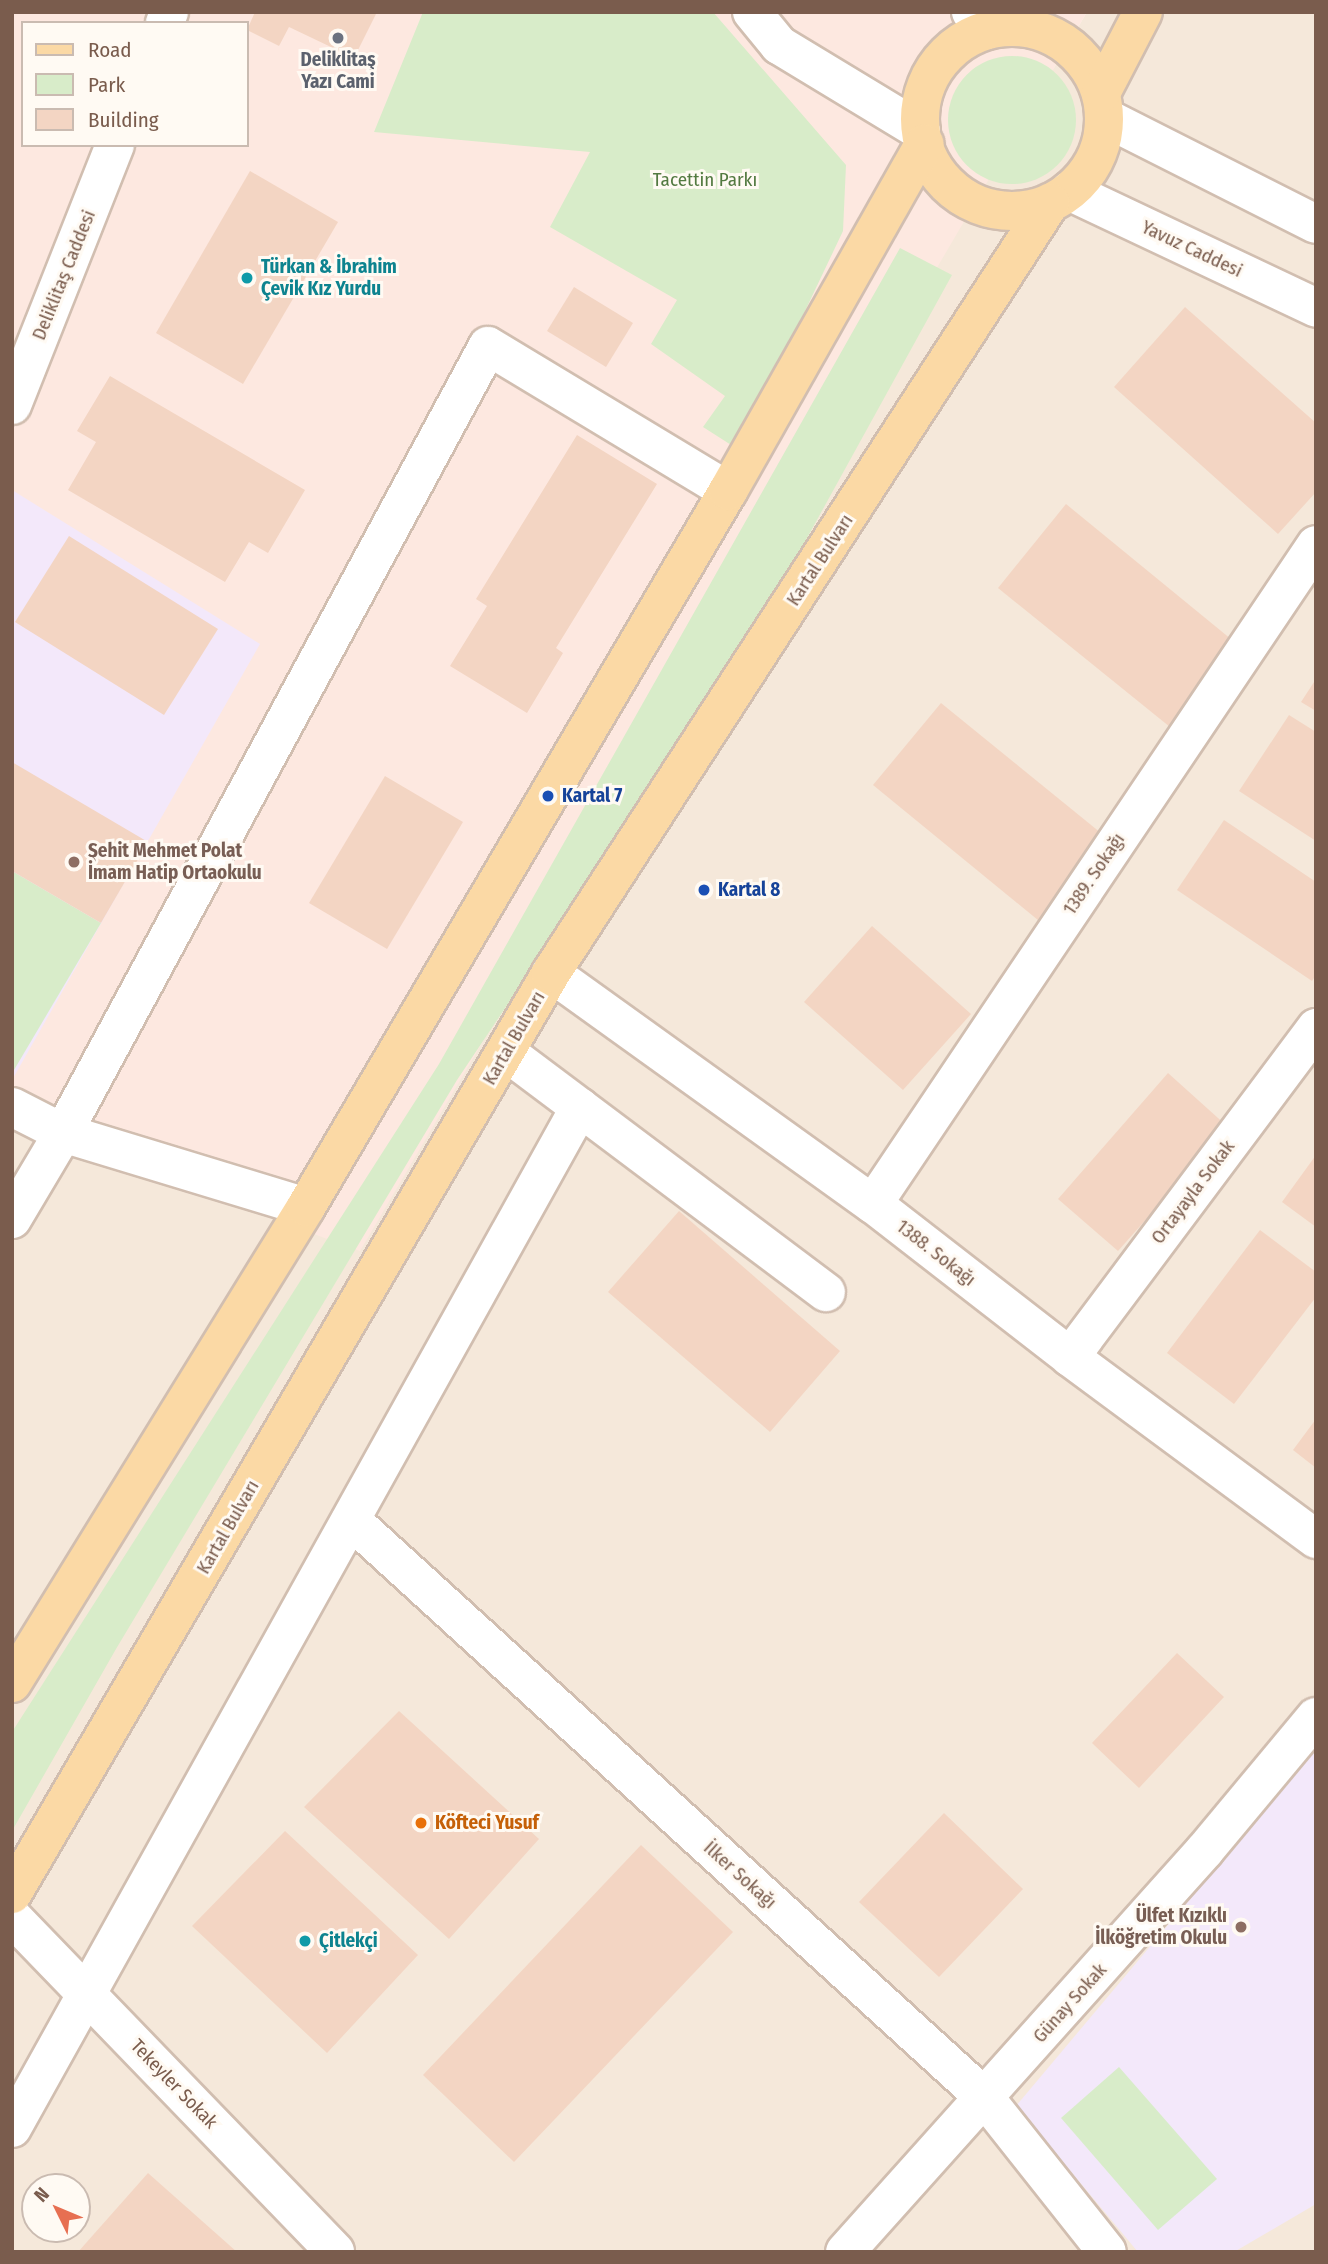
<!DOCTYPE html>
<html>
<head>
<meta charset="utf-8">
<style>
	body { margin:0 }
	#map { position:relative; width:1328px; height:2264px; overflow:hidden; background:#fdf6ec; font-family:"Fira Sans Condensed",sans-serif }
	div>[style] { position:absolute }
	.residential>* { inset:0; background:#f5e8da }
	.commercial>* { inset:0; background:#fde8e0 }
	.education>* { inset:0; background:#f3e8fa }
	.green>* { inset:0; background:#d8ecc9 }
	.round { border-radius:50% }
	.building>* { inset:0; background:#f3d5c3 }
	.roads { filter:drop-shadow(2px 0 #d1beb0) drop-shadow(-2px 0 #d1beb0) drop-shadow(0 2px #d1beb0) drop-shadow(0 -2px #d1beb0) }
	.minor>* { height:38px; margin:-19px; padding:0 19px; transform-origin:19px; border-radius:19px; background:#fff }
	.major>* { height:38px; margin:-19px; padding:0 19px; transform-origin:19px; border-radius:19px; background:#fbd9a5 }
	.major>.ring { margin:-19px; padding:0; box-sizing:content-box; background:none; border:38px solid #fbd9a5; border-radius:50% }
	.dots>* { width:19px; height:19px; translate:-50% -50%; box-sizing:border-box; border:4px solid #fffaf3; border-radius:50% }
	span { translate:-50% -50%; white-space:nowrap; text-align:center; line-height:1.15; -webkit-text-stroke:6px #fffaf3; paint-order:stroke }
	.worship-label { font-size:19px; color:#5b616d; font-weight:700 }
	.park-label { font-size:19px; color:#537a41 }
	.street-label { font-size:19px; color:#7a5c4d }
	.culture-label { font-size:19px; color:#0d838f; font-weight:700 }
	.left { translate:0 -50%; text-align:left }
	.transit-label { font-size:19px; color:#164399; font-weight:700 }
	.education-label { font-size:19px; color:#785e54; font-weight:700 }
	.right { translate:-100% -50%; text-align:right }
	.food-label { font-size:19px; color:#c56008; font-weight:700 }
	.frame { position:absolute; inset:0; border:14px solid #7a5c4d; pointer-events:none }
	.legend { position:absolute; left:21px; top:21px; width:228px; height:126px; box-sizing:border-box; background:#fffaf3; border:2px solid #cabbb1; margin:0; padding:9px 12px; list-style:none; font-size:21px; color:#7a5c4d }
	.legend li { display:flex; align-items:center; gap:14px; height:35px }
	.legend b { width:35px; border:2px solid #cabbb1 }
	.north { position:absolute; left:21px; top:2173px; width:70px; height:70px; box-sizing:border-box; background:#fffaf3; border:2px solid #cabbb1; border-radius:50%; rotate:313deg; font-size:19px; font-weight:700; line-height:28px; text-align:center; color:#7a5c4d }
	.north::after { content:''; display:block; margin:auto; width:24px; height:32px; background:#e76f51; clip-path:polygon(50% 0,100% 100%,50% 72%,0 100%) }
</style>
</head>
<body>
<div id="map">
	<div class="residential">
		<i style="clip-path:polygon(evenodd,1087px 12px,1316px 12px,1316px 2252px,12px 2252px,12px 1123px,1023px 120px,1087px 12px,35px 2187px,77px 2187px,77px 2229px,35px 2229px,35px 2187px)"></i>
	</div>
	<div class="commercial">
		<i style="clip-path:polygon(evenodd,12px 12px,1087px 12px,360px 1251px,12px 1123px,12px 12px,23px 23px,247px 23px,247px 145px,23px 145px,23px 23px)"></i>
	</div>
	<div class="education">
		<i style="clip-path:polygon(12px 490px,260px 644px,12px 1080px)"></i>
		<i style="clip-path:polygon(1316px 1749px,1316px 2204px,1234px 2252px,1138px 2252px,1016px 2106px)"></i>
	</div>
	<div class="green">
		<i style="clip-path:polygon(423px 12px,713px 12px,846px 165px,843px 231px,739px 450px,703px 427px,725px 396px,651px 344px,677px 300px,550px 227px,590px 152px,374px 132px)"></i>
		<i class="round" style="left:948px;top:56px;width:128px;height:128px"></i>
		<i style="clip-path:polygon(900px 248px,952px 275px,748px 645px,457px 1080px,116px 1649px,12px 1831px,12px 1732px,439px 1064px)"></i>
		<i style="clip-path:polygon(12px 871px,101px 923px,14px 1070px,12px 1069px)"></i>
		<i style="clip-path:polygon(1119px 2067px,1217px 2179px,1158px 2230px,1061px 2118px)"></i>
	</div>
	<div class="building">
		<i style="clip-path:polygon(255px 12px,377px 12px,354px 58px,289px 27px,279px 46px,247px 30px)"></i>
		<i style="clip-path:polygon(250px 171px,338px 222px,243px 384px,156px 333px)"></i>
		<i style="clip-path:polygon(574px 287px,633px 323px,606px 367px,547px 331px)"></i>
		<i style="clip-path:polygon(1185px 307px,1316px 423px,1316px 492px,1278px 534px,1114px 387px)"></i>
		<i style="clip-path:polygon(110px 376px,305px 490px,268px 553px,249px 542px,225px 582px,68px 490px,96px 442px,77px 431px)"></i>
		<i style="clip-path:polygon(577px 435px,657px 484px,556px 648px,563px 653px,527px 713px,450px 666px,487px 606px,476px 599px)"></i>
		<i style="clip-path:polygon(1066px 504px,1237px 644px,1170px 727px,998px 588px)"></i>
		<i style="clip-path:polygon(69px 536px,218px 629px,164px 715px,15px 622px)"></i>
		<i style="clip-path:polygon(1316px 679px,1316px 711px,1301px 702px)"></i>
		<i style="clip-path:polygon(941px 703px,1112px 842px,1044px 925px,873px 785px)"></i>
		<i style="clip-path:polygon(1289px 715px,1316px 732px,1316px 841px,1239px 791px)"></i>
		<i style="clip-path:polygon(12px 762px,148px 842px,101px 923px,12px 871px)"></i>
		<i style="clip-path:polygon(385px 776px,463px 822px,387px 949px,309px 903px)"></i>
		<i style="clip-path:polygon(1224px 820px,1316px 882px,1316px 975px,1312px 981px,1177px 890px)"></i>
		<i style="clip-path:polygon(872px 926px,971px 1014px,903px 1090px,804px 1002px)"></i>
		<i style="clip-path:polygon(1168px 1073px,1228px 1127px,1118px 1251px,1058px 1199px)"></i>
		<i style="clip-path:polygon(1316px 1155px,1316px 1227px,1282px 1202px)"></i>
		<i style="clip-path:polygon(679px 1211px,840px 1351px,770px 1432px,608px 1292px)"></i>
		<i style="clip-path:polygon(1260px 1230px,1316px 1272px,1316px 1297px,1234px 1404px,1167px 1353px)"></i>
		<i style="clip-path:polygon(1316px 1419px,1316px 1468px,1293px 1450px)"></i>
		<i style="clip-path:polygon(1177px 1653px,1224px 1697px,1139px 1788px,1092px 1743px)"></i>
		<i style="clip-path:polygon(399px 1711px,539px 1839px,449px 1939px,304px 1807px)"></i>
		<i style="clip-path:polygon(944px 1813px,1023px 1889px,939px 1977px,859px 1902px)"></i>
		<i style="clip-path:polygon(285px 1831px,418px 1955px,327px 2053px,192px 1926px)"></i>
		<i style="clip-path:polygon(641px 1845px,733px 1932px,514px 2162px,423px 2075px)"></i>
		<i style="clip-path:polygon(148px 2173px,237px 2252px,78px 2252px)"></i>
	</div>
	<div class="roads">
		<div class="minor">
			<i style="left:752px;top:12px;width:43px;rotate:50.7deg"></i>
			<i style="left:779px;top:45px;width:166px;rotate:31.2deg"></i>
			<i style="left:971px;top:12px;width:24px;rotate:48deg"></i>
			<i style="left:165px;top:23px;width:12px;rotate:-70deg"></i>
			<i style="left:1104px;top:117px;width:237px;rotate:26.8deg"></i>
			<i style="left:1069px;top:191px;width:273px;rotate:25.3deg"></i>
			<i style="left:12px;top:405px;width:280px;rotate:-68.4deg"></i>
			<i style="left:551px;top:973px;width:396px;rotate:35.7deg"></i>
			<i style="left:873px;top:1204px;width:249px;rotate:37.8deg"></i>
			<i style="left:1070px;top:1357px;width:306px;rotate:36.5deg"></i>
			<i style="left:506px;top:1052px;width:400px;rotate:36.9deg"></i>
			<i style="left:12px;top:1107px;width:57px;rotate:27deg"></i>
			<i style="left:63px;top:1133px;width:254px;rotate:16.9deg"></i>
			<i style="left:873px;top:1204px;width:794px;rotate:-56.09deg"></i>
			<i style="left:12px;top:1219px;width:100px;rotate:-59.3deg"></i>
			<i style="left:63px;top:1133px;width:894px;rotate:-61.63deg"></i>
			<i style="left:488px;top:346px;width:280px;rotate:31.1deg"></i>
			<i style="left:1070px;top:1357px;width:411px;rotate:-53.2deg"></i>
			<i style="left:351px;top:1520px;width:858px;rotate:42.35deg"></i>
			<i style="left:985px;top:2098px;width:196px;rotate:51.6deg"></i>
			<i style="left:12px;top:1917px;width:465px;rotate:46deg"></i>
			<i style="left:12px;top:2128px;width:1168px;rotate:-60.91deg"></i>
			<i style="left:845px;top:2252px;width:540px;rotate:-48.15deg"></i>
			<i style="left:1205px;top:1850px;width:173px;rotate:-50.2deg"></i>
		</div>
		<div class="major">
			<i class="ring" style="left:920px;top:27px;width:146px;height:146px"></i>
			<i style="left:1101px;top:93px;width:91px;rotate:-62.6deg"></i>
			<i style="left:12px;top:1683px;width:559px;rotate:-58.3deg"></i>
			<i style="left:306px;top:1207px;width:831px;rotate:-59.49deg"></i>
			<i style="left:728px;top:491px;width:399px;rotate:-60.5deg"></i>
			<i style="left:12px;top:1894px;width:1067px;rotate:-59.66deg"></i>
			<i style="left:551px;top:973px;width:918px;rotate:-57.05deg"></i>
		</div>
	</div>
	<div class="dots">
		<i style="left:338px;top:38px;background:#6b7280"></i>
		<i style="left:247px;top:278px;background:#0f9aa8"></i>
		<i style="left:548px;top:796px;background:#1a4fb4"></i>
		<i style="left:74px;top:862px;background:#8d6e63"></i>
		<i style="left:704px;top:890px;background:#1a4fb4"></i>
		<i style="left:421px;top:1823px;background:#e8710a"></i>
		<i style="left:1241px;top:1927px;background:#8d6e63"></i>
		<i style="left:305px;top:1941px;background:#0f9aa8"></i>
	</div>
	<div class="worship-label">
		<span style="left:338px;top:71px">Deliklitaş<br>Yazı Cami</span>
	</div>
	<div class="park-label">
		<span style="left:705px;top:180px">Tacettin Parkı</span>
	</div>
	<div class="street-label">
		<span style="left:1192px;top:249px;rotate:25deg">Yavuz Caddesi</span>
		<span style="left:64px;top:275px;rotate:-68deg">Deliklitaş Caddesi</span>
		<span style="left:820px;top:560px;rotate:-57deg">Kartal Bulvarı</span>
		<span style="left:1094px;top:874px;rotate:-56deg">1389. Sokağı</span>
		<span style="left:514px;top:1038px;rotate:-60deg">Kartal Bulvarı</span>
		<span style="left:1193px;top:1192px;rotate:-53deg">Ortayayla Sokak</span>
		<span style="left:936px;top:1253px;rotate:38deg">1388. Sokağı</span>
		<span style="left:228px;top:1527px;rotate:-60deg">Kartal Bulvarı</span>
		<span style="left:740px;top:1875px;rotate:42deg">İlker Sokağı</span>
		<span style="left:1070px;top:2003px;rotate:-48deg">Günay Sokak</span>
		<span style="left:174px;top:2084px;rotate:46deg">Tekeyler Sokak</span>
	</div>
	<div class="culture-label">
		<span class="left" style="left:261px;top:278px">Türkan &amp; İbrahim<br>Çevik Kız Yurdu</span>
		<span class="left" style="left:319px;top:1941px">Çitlekçi</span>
	</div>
	<div class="transit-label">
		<span class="left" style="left:562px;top:796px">Kartal 7</span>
		<span class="left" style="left:718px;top:890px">Kartal 8</span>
	</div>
	<div class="education-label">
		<span class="left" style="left:88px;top:862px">Şehit Mehmet Polat<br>İmam Hatip Ortaokulu</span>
		<span class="right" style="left:1227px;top:1927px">Ülfet Kızıklı<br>İlköğretim Okulu</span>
	</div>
	<div class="food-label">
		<span class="left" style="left:435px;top:1823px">Köfteci Yusuf</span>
	</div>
	<div class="frame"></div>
	<ul class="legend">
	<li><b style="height:9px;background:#fbd9a5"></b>Road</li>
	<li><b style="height:19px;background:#d8ecc9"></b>Park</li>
	<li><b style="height:19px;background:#f3d5c3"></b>Building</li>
	</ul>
	<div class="north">N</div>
</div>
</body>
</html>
